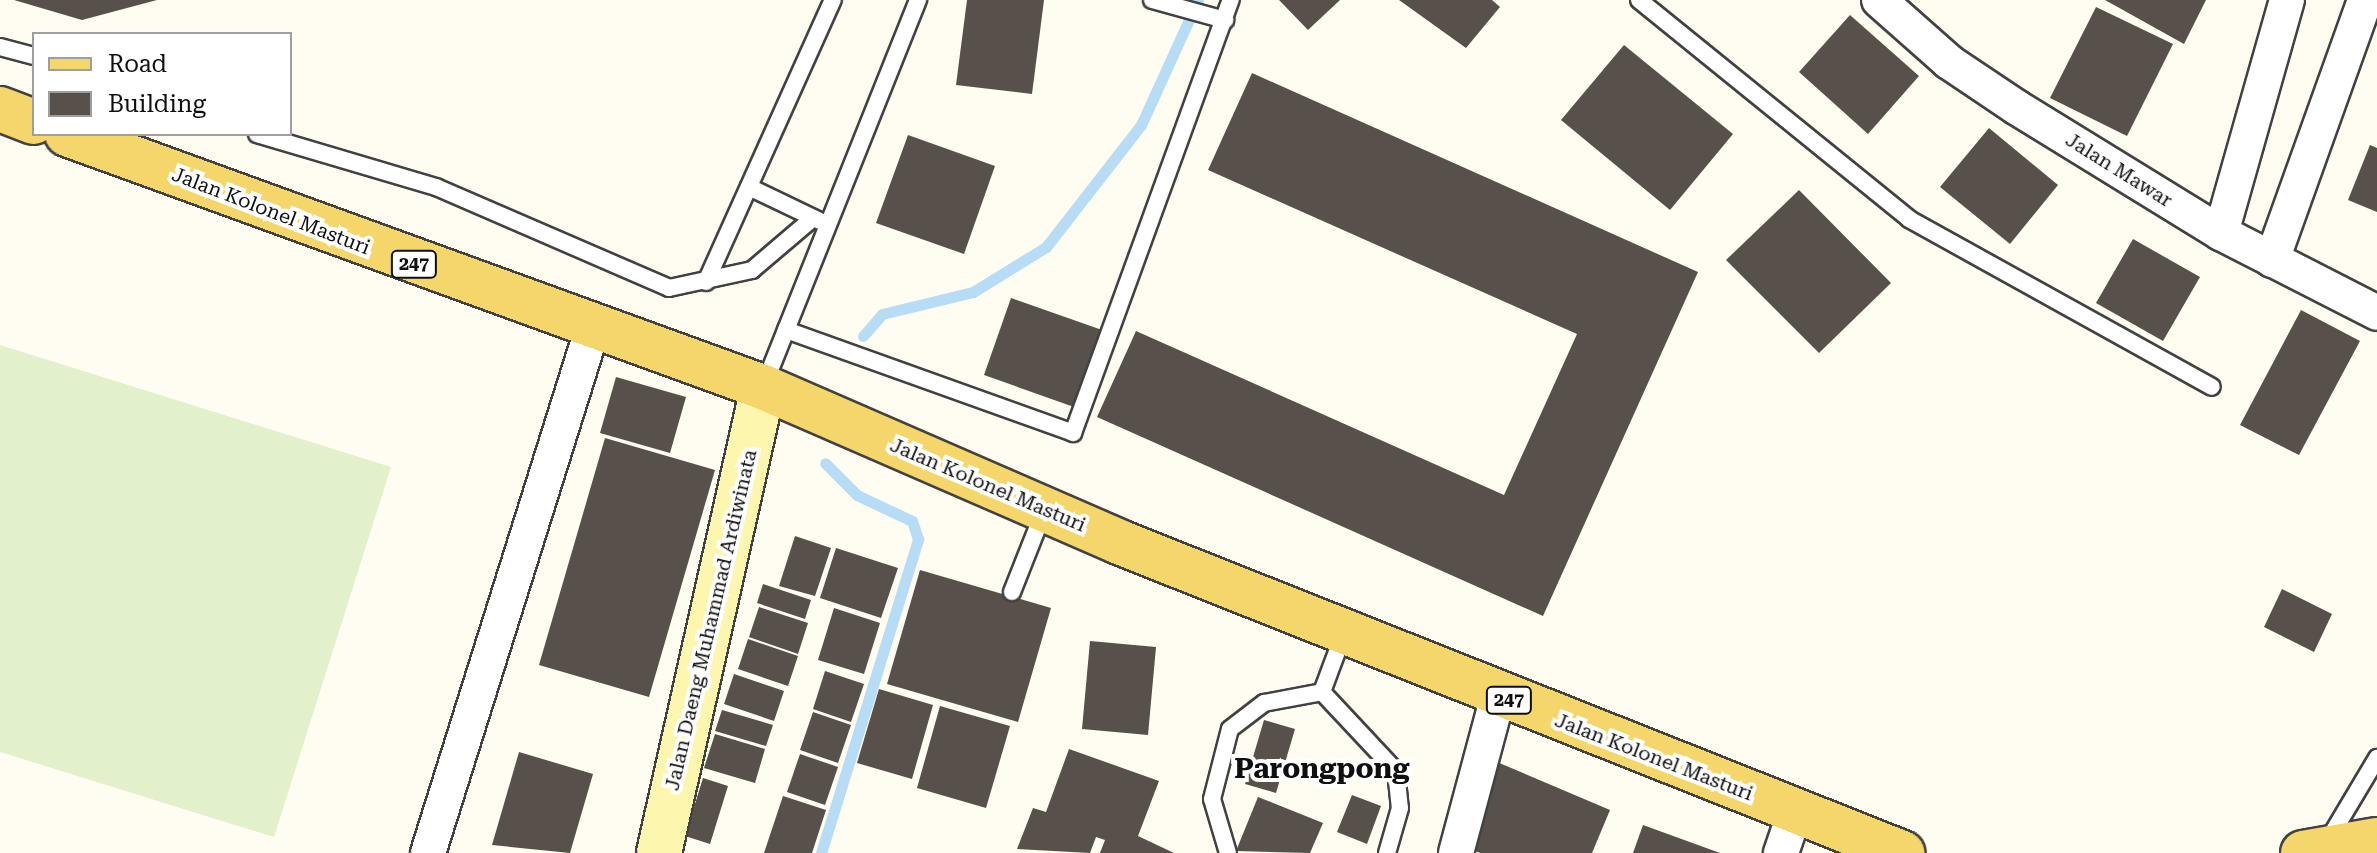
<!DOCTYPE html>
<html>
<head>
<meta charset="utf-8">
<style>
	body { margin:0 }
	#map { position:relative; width:2377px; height:853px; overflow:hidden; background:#fffcf1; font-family:"Roboto Serif",serif }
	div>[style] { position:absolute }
	.pitch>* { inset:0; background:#e3f0cc }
	.stream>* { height:11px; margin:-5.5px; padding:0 5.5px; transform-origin:5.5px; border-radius:5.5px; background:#b7dcf5 }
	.building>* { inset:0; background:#57504b }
	.roads { filter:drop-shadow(2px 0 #424242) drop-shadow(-2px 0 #424242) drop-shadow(0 2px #424242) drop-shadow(0 -2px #424242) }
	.lane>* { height:16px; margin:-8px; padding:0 8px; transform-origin:8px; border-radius:8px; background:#fff }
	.street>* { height:34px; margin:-17px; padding:0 17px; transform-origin:17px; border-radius:17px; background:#fff }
	.secondary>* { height:44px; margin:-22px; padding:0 22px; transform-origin:22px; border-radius:22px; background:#fdf6ae }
	.primary>* { height:44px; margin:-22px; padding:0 22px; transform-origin:22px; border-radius:22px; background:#f5d66b }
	span { translate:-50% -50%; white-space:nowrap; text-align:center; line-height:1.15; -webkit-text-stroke:8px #fff; paint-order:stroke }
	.shield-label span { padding:2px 6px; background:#fff; border:2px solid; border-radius:6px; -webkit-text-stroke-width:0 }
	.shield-label { font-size:18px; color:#0f0f0f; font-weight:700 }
	.street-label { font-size:20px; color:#0f0f0f }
	.district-label { font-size:28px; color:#0f0f0f; font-weight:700 }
	.legend { position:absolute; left:32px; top:32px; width:260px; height:104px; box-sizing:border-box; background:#fff; border:2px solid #9f9f9f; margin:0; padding:10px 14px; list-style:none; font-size:24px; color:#0f0f0f }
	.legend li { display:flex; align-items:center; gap:16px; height:40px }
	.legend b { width:40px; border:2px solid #9f9f9f }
</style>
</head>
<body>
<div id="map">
	<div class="pitch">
		<i style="clip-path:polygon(0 345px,391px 467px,274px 837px,0 752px)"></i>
	</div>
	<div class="stream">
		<i style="left:863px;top:336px;width:29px;rotate:-49deg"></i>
		<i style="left:882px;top:314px;width:94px;rotate:-13.6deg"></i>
		<i style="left:973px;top:292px;width:86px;rotate:-31.7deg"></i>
		<i style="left:1046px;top:247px;width:155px;rotate:-52.1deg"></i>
		<i style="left:1141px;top:125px;width:137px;rotate:-65.5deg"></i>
		<i style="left:821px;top:853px;width:329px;rotate:-72.8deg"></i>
		<i style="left:918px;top:539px;width:19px;rotate:-108deg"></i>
		<i style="left:912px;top:521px;width:61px;rotate:-154.7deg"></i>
		<i style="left:857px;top:495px;width:45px;rotate:-135deg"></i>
	</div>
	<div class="building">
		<i style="clip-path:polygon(14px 0,157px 0,82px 20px)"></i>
		<i style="clip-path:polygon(967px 0,1044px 0,1032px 94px,956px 85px)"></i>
		<i style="clip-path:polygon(1279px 0,1340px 0,1308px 30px)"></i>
		<i style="clip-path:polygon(1399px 0,1492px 0,1500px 7px,1466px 48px)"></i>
		<i style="clip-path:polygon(2105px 0,2206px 0,2184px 44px)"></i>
		<i style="clip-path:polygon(2096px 7px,2173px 44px,2127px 136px,2050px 98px)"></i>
		<i style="clip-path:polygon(1850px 15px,1919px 76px,1868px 134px,1799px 72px)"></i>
		<i style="clip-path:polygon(1624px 45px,1733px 134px,1670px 210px,1561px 120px)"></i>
		<i style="clip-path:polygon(1252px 73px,1698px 272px,1543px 616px,1097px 417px,1136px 331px,1504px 495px,1577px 334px,1208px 170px)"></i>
		<i style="clip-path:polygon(1989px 128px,2058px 185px,2010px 244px,1940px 187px)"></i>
		<i style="clip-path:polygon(908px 135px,995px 166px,964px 254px,876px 223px)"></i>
		<i style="clip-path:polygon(2370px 145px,2377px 148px,2377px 212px,2348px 200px)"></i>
		<i style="clip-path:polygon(1799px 190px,1891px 283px,1819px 353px,1726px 260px)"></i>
		<i style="clip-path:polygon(2133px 239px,2200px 277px,2163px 341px,2096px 303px)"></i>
		<i style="clip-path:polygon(1011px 298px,1102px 330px,1074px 407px,984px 375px)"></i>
		<i style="clip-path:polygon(2301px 310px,2360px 341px,2299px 455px,2240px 425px)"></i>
		<i style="clip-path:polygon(616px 377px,686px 397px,670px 453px,600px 433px)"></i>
		<i style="clip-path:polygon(605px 438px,715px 470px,649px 697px,539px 665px)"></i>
		<i style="clip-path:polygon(795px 536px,831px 548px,815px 596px,779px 586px)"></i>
		<i style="clip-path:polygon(836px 548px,898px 568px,881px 618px,820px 598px)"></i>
		<i style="clip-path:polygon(920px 570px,1051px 608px,1018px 722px,887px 684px)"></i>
		<i style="clip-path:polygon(763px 584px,811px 600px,805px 619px,757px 603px)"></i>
		<i style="clip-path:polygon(2282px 589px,2332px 614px,2314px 652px,2264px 627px)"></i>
		<i style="clip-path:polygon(759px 607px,808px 623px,798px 654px,749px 637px)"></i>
		<i style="clip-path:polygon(834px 608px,880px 623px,864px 674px,818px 660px)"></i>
		<i style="clip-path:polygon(748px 639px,798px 656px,788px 686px,738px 669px)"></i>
		<i style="clip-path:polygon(1090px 641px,1156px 647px,1148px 735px,1082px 729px)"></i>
		<i style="clip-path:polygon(825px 671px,864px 684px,851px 722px,813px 709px)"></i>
		<i style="clip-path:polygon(734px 674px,784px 691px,774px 721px,724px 704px)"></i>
		<i style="clip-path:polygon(879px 689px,933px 705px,912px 779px,857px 763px)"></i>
		<i style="clip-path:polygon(940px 706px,1010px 726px,986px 808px,917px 788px)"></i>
		<i style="clip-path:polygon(722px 710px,773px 725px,766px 746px,715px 731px)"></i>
		<i style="clip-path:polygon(813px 712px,851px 725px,838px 763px,800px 750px)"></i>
		<i style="clip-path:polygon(1264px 720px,1295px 729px,1276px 793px,1245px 784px)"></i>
		<i style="clip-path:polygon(715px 734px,765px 749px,755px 783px,704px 768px)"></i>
		<i style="clip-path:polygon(1069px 749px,1159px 781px,1138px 836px,1174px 853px,1100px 853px,1105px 840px,1096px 837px,1090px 853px,1017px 849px,1033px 808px,1046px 812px)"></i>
		<i style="clip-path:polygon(519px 752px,593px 774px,570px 853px,492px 845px)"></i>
		<i style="clip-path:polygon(800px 754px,838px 767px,825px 805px,787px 792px)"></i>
		<i style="clip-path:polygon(1497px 762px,1610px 810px,1592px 853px,1480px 853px,1462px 845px)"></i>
		<i style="clip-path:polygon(703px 778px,728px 786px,710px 844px,685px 836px)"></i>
		<i style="clip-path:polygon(1352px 795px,1381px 806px,1367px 844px,1337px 832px)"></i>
		<i style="clip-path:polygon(783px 796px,826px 810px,812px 853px,764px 853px)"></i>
		<i style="clip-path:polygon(1258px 797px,1323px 823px,1310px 853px,1236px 851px)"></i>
		<i style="clip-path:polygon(1643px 825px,1720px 853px,1633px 853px)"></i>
	</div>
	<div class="roads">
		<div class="lane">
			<i style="left:1152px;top:0;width:76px;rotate:15.3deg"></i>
			<i style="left:1639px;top:0;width:348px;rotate:39deg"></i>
			<i style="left:1909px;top:219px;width:346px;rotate:29deg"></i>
			<i style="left:0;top:47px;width:35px;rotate:15deg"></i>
			<i style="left:257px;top:134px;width:187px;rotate:16.5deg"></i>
			<i style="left:436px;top:187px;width:254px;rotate:23.4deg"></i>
			<i style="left:669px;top:288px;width:85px;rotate:-12.2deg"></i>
			<i style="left:752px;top:270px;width:80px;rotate:-40.4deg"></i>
			<i style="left:749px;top:187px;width:79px;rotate:25.6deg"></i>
			<i style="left:706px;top:282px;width:309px;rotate:-65.8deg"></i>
			<i style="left:786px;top:330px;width:305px;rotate:19.7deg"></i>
			<i style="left:1073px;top:433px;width:461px;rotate:-70deg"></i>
			<i style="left:764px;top:385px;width:415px;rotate:-68.2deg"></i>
			<i style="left:1012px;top:592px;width:87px;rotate:-68.4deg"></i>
			<i style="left:1322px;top:692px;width:63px;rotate:-69.6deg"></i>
			<i style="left:2327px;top:842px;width:98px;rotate:-59.2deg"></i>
			<i style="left:1228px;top:853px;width:56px;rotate:-106.5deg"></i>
			<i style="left:1212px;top:799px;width:72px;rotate:-75.6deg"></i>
			<i style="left:1230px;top:729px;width:43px;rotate:-37.4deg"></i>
			<i style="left:1264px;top:703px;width:59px;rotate:-10.7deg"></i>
			<i style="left:1322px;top:692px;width:108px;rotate:46.9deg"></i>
			<i style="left:1396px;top:771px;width:37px;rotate:84deg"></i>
			<i style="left:1400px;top:808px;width:47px;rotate:106.1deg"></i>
		</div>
		<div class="street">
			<i style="left:1879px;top:0;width:94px;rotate:41.5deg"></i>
			<i style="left:1949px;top:62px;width:81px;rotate:33.9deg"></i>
			<i style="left:2016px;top:107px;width:241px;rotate:31.6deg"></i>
			<i style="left:2221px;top:233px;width:175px;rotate:27.1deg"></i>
			<i style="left:2221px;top:233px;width:242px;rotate:-74.2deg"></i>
			<i style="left:2272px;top:260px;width:276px;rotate:-70.3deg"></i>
			<i style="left:428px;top:853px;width:548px;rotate:-72.59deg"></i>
			<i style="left:1456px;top:853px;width:163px;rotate:-75deg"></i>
			<i style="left:1781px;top:853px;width:43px;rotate:-71.1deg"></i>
		</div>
		<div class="secondary">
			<i style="left:659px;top:853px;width:477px;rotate:-77.4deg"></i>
		</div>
		<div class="primary">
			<i style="left:0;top:109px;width:36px;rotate:21deg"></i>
			<i style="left:67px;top:134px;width:741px;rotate:19.98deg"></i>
			<i style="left:763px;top:387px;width:388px;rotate:23.5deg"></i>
			<i style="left:1119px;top:542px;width:843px;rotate:21.66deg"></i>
			<i style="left:2303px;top:853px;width:75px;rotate:-10deg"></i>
		</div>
	</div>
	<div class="shield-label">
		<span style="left:414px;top:264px">247</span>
		<span style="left:1509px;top:700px">247</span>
	</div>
	<div class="street-label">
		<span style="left:2119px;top:170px;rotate:32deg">Jalan Mawar</span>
		<span style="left:271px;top:211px;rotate:21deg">Jalan Kolonel Masturi</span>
		<span style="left:988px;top:485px;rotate:23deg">Jalan Kolonel Masturi</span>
		<span style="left:711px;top:620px;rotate:-77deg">Jalan Daeng Muhammad Ardiwinata</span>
		<span style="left:1654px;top:757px;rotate:21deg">Jalan Kolonel Masturi</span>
	</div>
	<div class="district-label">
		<span style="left:1322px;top:769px">Parongpong</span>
	</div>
	<ul class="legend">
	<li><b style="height:10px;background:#f5d66b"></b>Road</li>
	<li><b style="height:22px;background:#57504b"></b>Building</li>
	</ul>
</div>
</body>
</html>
